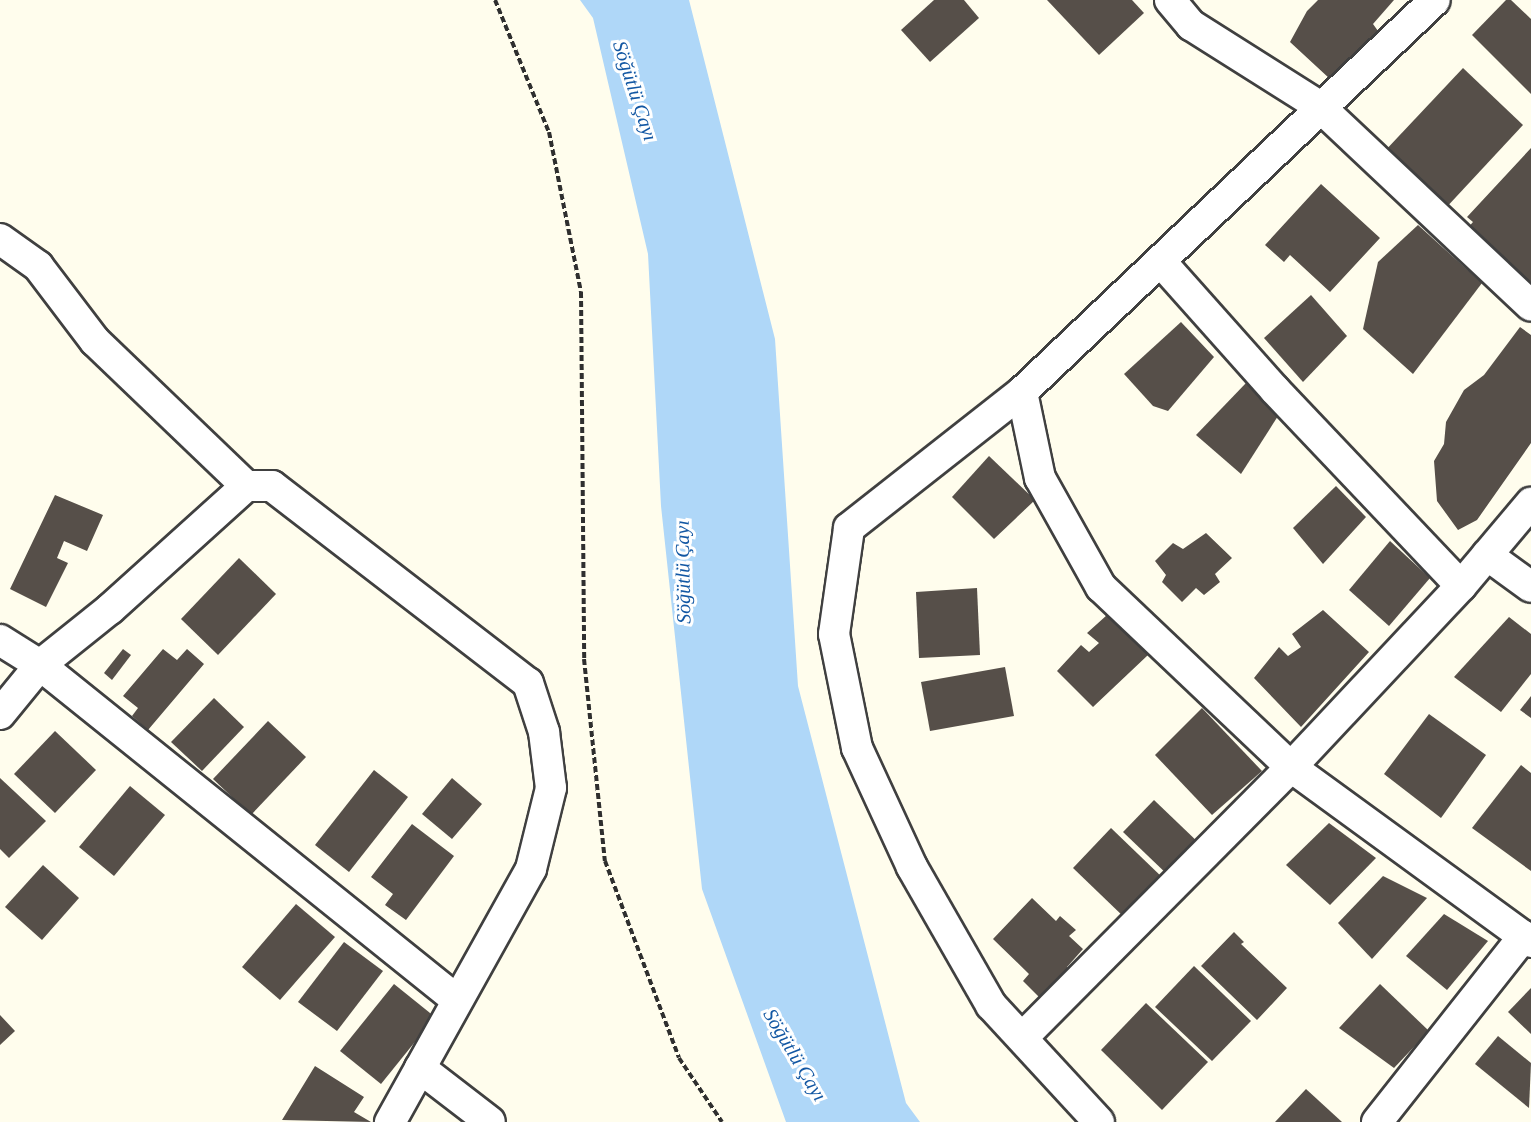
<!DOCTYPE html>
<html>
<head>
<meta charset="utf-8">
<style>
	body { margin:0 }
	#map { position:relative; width:1531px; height:1122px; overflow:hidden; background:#fffded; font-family:"Times New Roman",serif }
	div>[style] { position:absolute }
	.water>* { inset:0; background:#afd7f8 }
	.building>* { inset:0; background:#564f49 }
	.path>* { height:4px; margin-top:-2px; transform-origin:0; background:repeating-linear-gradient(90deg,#2f2f2f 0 6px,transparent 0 9px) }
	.roads { filter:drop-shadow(2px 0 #404040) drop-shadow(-2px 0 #404040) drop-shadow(0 2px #404040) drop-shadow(0 -2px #404040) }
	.minor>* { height:30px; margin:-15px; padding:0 15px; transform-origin:15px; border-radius:15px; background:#fff }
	span { translate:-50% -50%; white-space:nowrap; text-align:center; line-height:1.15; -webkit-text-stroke:6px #fff; paint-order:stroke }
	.water-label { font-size:20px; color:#1257a3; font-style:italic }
</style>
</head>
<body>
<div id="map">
	<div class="water">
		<i style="clip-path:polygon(580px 0,689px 0,775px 339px,798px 686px,906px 1103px,920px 1122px,786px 1122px,702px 889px,661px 506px,648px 254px,593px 18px)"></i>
	</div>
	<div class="building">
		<i style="clip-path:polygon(934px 0,964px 0,979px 18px,930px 62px,901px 30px)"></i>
		<i style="clip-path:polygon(1047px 0,1132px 0,1144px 13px,1099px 55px)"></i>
		<i style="clip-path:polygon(1318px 0,1394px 0,1373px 24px,1378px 31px,1330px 79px,1290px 42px,1307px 11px)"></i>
		<i style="clip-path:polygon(1506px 0,1511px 0,1531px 19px,1531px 94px,1472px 35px)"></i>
		<i style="clip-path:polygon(1463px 68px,1523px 125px,1443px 211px,1382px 154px)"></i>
		<i style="clip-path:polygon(1531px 148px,1531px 281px,1526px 286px,1466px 230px,1473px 222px,1467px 217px)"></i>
		<i style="clip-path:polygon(1321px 184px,1380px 238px,1330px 292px,1290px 255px,1284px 262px,1265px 245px)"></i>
		<i style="clip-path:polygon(1418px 225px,1482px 283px,1413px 374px,1363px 329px,1378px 262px)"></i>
		<i style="clip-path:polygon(1311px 295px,1347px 336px,1303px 382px,1264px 338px)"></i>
		<i style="clip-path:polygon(1181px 322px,1214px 357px,1168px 411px,1153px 406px,1124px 374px)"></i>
		<i style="clip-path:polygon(1520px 327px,1531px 335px,1531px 443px,1477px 520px,1458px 530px,1437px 501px,1434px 461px,1444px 444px,1446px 422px,1464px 390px,1484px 375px)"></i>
		<i style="clip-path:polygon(1246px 383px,1278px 416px,1241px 474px,1196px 435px)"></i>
		<i style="clip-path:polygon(989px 456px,1035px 500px,994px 539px,952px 497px)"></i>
		<i style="clip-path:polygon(1336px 486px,1366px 517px,1323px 564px,1293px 528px)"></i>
		<i style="clip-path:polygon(55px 495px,103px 515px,87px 551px,64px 541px,57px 558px,68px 563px,46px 607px,10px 589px)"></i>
		<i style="clip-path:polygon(1206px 533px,1232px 558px,1215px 574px,1220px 582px,1204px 595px,1196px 588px,1182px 602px,1162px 582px,1166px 575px,1155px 561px,1173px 543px,1183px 549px)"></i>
		<i style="clip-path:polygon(1390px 541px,1430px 578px,1389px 626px,1349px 590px)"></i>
		<i style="clip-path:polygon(239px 558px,276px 594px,218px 655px,181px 619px)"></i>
		<i style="clip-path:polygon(977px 588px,980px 655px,919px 658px,916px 592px)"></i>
		<i style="clip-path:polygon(1323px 610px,1369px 652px,1301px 727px,1254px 678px,1279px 647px,1288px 656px,1301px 647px,1292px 634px)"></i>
		<i style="clip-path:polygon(1107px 615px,1148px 655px,1093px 707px,1057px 671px,1081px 645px,1089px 652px,1099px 643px,1087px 633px)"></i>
		<i style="clip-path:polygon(1509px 617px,1531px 634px,1531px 674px,1501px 712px,1454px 677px)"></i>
		<i style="clip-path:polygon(123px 649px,131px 655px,112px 680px,104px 673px)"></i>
		<i style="clip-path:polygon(163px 649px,177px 660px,187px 649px,204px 664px,148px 730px,132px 716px,138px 708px,123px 696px)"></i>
		<i style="clip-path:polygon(1005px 667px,1014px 716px,930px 731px,921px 682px)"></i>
		<i style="clip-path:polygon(1531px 696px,1531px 718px,1520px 710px)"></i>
		<i style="clip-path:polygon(214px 698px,244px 727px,202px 771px,171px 742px)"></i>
		<i style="clip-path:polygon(1202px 708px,1262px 771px,1212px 815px,1155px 755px)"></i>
		<i style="clip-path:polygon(1429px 714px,1486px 755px,1441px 818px,1384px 774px)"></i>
		<i style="clip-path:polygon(268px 721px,306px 757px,251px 815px,213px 779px)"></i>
		<i style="clip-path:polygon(55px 731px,96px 770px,55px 813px,14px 774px)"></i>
		<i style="clip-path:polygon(1521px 765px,1531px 773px,1531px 871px,1472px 828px)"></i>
		<i style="clip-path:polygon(374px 770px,408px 797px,349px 872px,315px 845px)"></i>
		<i style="clip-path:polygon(0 778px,46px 821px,9px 858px,0 849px)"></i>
		<i style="clip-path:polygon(452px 778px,482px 804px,452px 839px,422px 814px)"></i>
		<i style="clip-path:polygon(130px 786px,165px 815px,114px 876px,79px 847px)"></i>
		<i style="clip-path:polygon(1154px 800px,1202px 846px,1171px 878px,1123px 832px)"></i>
		<i style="clip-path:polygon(1329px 823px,1376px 858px,1330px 905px,1286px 865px)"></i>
		<i style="clip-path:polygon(412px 824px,454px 856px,406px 920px,385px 905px,393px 894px,371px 877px)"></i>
		<i style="clip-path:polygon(1111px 828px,1165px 880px,1126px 919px,1073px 868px)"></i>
		<i style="clip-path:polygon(43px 865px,79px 898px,42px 940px,5px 907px)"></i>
		<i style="clip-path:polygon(1383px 876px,1427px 898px,1372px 959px,1338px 923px)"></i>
		<i style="clip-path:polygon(1032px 898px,1056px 921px,1060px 916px,1076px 930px,1069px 936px,1083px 949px,1067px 967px,1075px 974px,1046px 1004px,1023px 981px,1029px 974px,993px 939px)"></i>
		<i style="clip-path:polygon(296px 904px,335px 937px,280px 1000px,242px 967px)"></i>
		<i style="clip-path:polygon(1444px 914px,1488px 941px,1447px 990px,1406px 956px)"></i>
		<i style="clip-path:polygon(1234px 932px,1244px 942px,1241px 944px,1287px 988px,1257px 1020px,1201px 966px)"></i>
		<i style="clip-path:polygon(344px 942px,383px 971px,337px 1031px,298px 1002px)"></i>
		<i style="clip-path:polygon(1194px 966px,1251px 1021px,1212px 1061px,1155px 1007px)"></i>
		<i style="clip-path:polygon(394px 984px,435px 1017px,381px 1084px,340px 1051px)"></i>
		<i style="clip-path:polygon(1380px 984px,1429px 1031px,1394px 1068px,1339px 1028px)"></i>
		<i style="clip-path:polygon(1531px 988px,1531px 1034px,1508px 1012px)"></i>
		<i style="clip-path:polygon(1146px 1003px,1208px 1062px,1162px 1110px,1101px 1050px)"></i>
		<i style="clip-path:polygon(0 1015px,15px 1031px,0 1045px)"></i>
		<i style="clip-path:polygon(1498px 1036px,1531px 1063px,1529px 1108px,1475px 1064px)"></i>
		<i style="clip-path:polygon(315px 1066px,364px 1097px,354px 1112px,371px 1122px,282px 1120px)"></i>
		<i style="clip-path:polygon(1306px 1089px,1342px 1122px,1275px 1122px)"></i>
	</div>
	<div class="path">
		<i style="left:495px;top:0;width:143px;rotate:67.8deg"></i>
		<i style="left:549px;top:132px;width:163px;rotate:78.7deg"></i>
		<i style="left:581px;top:292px;width:367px;rotate:89.5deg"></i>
		<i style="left:584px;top:659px;width:203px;rotate:84.1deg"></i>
		<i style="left:605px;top:861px;width:210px;rotate:69.4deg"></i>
		<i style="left:679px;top:1058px;width:77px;rotate:56.1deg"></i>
	</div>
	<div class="roads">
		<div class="minor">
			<i style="left:1170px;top:0;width:33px;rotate:50deg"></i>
			<i style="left:1191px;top:25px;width:151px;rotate:32.3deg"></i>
			<i style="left:1319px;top:106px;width:291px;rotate:43.3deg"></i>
			<i style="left:0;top:239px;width:47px;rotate:35.4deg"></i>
			<i style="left:38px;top:266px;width:94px;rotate:52.8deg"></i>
			<i style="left:95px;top:341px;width:209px;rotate:43.8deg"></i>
			<i style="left:1161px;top:262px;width:171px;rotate:48.3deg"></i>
			<i style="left:1275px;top:390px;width:270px;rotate:46.5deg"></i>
			<i style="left:1022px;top:392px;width:88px;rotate:78.2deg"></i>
			<i style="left:1040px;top:478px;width:125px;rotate:60.8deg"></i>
			<i style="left:1101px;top:587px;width:262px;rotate:43.5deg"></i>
			<i style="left:1291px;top:767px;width:297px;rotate:36.1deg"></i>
			<i style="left:1487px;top:555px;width:54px;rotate:36deg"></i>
			<i style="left:0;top:640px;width:47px;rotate:32deg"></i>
			<i style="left:40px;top:665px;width:535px;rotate:38.78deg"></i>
			<i style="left:0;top:714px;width:63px;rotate:-50.8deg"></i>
			<i style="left:40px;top:665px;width:90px;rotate:-38.7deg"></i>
			<i style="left:110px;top:609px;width:183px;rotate:-42.1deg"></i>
			<i style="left:246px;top:486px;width:26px"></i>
			<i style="left:272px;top:486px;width:323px;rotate:37.6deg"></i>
			<i style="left:528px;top:683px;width:52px;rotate:71.9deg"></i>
			<i style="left:544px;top:732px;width:56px;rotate:82.9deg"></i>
			<i style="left:551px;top:788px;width:83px;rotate:103.9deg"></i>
			<i style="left:531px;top:869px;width:290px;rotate:119.1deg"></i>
			<i style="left:1023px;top:1037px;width:380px;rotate:-45.2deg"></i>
			<i style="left:1291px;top:767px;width:248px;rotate:-46.8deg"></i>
			<i style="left:1461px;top:586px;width:109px;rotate:-49.9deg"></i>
			<i style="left:420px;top:1068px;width:88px;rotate:37.6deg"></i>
			<i style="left:1099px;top:1122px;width:159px;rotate:-132.7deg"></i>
			<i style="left:991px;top:1005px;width:159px;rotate:-119.8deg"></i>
			<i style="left:912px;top:867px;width:131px;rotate:-114.8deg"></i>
			<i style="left:857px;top:748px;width:116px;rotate:-101.4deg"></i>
			<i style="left:834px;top:634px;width:107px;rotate:-81.9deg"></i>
			<i style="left:849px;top:528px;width:220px;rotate:-38.2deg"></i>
			<i style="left:1022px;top:392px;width:569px;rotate:-43.51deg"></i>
			<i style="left:1377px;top:1122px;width:237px;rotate:-51.7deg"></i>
		</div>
	</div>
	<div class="water-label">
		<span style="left:635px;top:91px;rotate:72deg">Söğütlü Çayı</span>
		<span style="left:683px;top:572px;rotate:-91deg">Söğütlü Çayı</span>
		<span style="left:795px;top:1055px;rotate:59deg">Söğütlü Çayı</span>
	</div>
</div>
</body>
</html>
